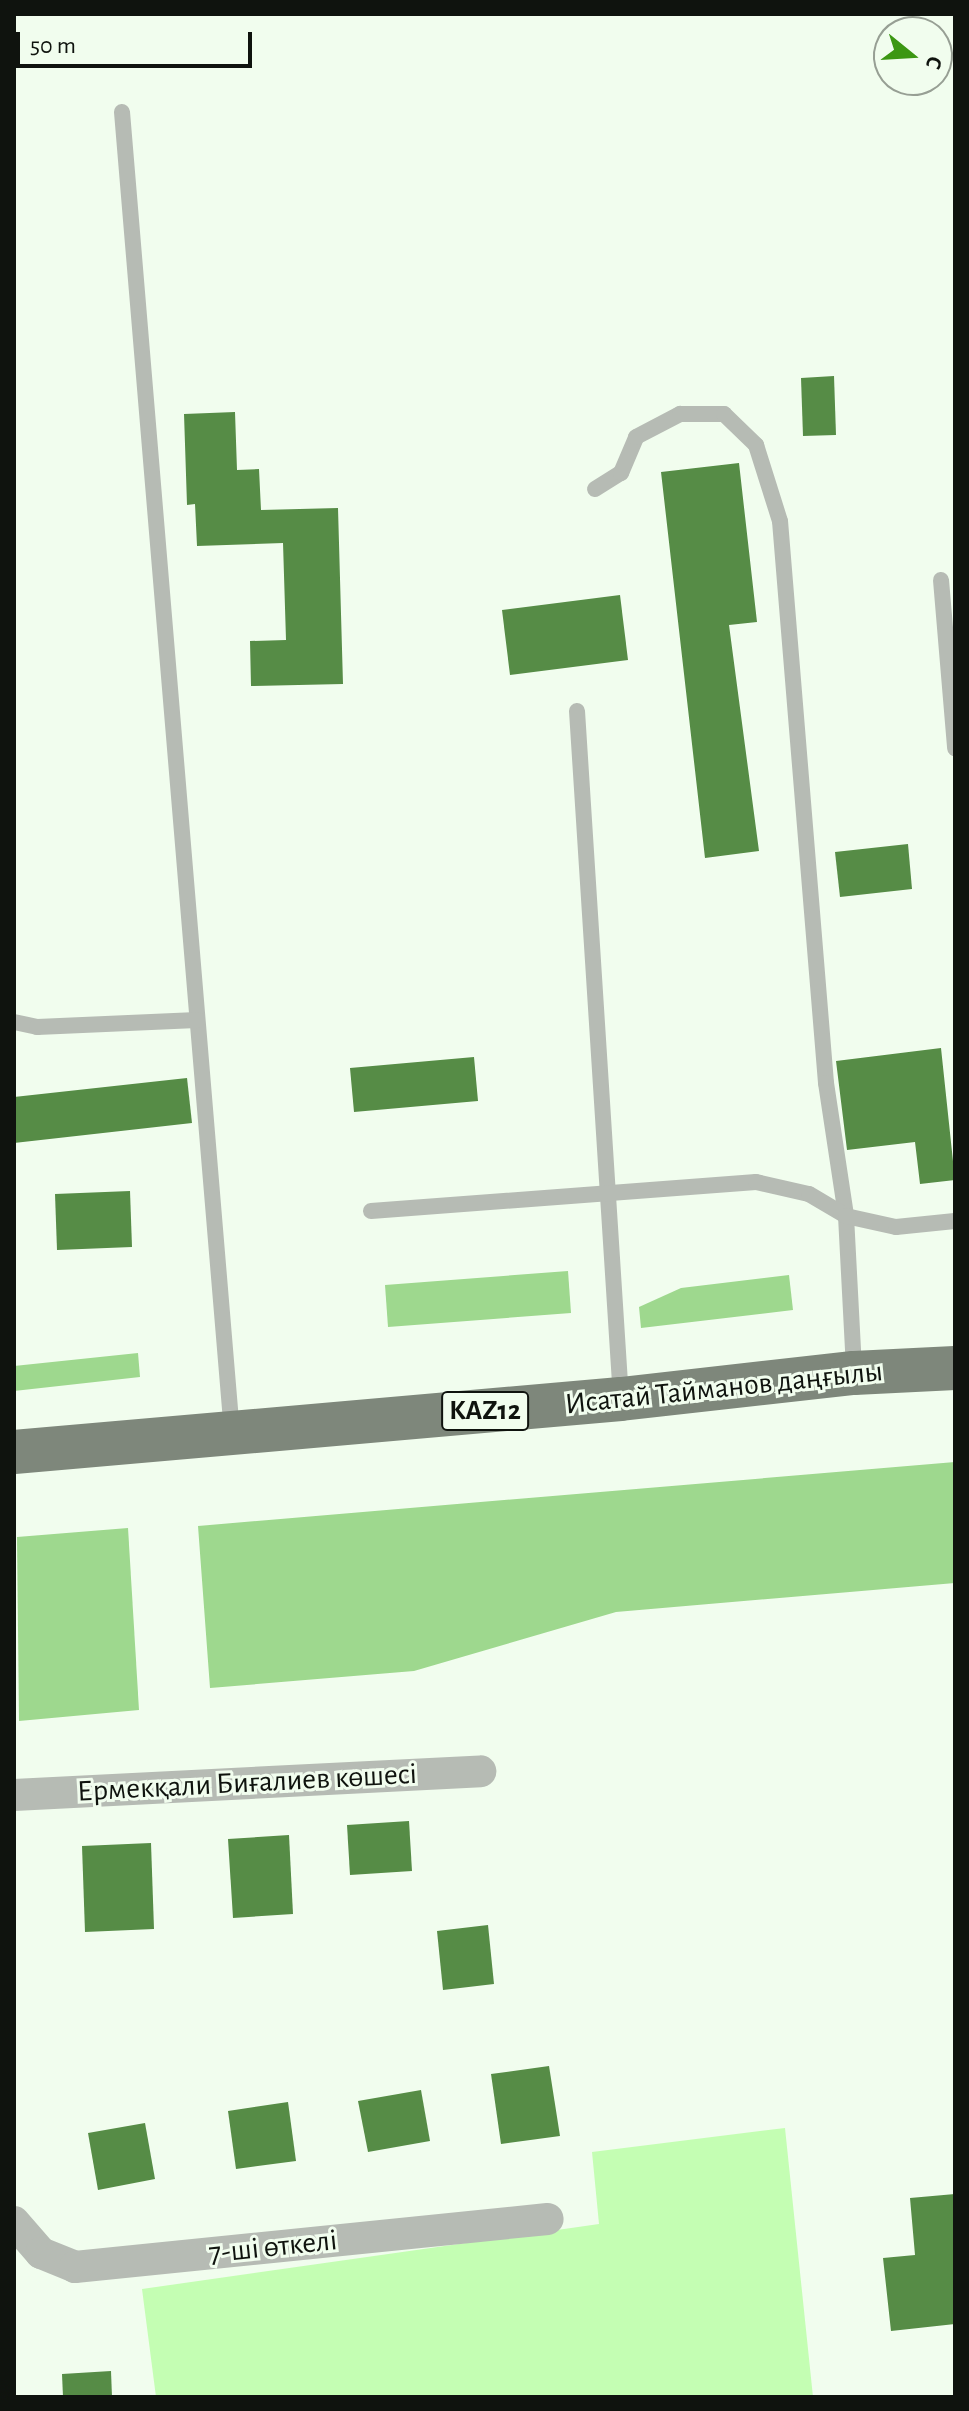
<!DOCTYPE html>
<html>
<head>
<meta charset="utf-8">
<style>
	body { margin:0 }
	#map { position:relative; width:969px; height:2411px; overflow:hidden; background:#f1fdee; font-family:"Alegreya Sans",sans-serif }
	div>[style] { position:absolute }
	.green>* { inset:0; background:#c4feb3 }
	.forest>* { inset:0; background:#9ed88e }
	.building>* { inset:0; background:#568c46 }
	.service>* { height:16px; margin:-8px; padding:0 8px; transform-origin:8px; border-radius:8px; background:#b6bbb4 }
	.minor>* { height:32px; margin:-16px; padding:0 16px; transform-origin:16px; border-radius:16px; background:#b6bbb4 }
	.primary>* { height:44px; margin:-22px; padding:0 22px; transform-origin:22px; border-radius:22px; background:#7e877b }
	span { translate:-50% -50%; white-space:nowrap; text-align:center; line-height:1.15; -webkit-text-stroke:6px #f1fdee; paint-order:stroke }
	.shield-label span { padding:2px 6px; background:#f1fdee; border:2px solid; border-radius:6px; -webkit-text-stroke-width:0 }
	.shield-label { font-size:28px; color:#0f130e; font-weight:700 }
	.street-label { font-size:30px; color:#0f130e }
	.frame { position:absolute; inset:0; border:16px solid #0f130e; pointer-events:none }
	.north { position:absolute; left:873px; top:16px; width:80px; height:80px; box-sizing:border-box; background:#f1fdee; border:2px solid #979f94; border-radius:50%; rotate:108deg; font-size:22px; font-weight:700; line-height:32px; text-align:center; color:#0f130e }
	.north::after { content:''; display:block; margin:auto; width:28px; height:36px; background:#3c9713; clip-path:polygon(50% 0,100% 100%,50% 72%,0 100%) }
	.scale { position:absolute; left:16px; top:32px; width:236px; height:36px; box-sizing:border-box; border:4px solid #0f130e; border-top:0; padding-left:10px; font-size:24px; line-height:28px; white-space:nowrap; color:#0f130e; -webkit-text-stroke:6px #f1fdee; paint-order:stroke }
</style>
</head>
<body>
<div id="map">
	<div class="green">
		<i style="clip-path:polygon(785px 2128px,813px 2397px,156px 2397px,142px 2289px,599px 2224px,592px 2152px)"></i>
	</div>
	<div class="forest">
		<i style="clip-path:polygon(568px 1271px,571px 1313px,388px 1327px,385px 1285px)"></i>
		<i style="clip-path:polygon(789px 1275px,793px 1310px,641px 1328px,639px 1307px,681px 1288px)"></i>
		<i style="clip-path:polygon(138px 1353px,140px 1377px,14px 1391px,14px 1366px)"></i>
		<i style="clip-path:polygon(955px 1462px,955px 1583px,616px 1612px,414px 1671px,210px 1688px,198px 1526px)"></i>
		<i style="clip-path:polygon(128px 1528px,139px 1710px,19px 1721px,17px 1537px)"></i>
	</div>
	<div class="building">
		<i style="clip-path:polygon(834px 376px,836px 435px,803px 436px,801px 378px)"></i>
		<i style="clip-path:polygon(235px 412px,237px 470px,259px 469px,261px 510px,338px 508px,343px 684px,251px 686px,250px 641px,286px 640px,283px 543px,197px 546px,195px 504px,187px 505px,184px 414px)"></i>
		<i style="clip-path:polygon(739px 463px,757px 622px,729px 625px,759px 851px,705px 858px,661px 472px)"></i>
		<i style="clip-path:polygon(620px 595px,628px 660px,510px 675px,502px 610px)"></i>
		<i style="clip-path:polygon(908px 844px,912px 889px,840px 897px,835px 852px)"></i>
		<i style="clip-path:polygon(941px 1048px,955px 1180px,920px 1184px,915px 1142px,847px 1150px,836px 1061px)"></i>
		<i style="clip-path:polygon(474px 1057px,478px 1101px,354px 1112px,350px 1068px)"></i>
		<i style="clip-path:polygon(187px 1078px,192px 1123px,14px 1143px,14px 1097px)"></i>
		<i style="clip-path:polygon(130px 1191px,132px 1247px,57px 1250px,55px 1194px)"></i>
		<i style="clip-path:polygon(409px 1821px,412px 1871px,350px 1875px,347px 1825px)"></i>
		<i style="clip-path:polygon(289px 1835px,293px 1914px,233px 1918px,228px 1839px)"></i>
		<i style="clip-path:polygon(151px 1843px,154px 1929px,85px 1932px,82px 1846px)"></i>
		<i style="clip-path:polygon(488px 1925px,494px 1984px,443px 1990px,437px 1931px)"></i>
		<i style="clip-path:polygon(549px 2066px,560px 2136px,501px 2144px,491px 2074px)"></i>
		<i style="clip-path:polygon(421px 2090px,430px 2141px,368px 2152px,358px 2101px)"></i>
		<i style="clip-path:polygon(288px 2102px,296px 2161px,236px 2169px,228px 2111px)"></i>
		<i style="clip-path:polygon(145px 2123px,155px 2179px,98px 2190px,88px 2133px)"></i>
		<i style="clip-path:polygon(955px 2194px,955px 2324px,891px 2331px,883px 2258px,915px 2255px,910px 2198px)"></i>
		<i style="clip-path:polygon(111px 2371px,112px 2397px,63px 2397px,62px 2374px)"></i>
	</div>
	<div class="service">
		<i style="left:122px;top:112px;width:1325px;rotate:85.24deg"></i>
		<i style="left:595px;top:489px;width:31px;rotate:-32deg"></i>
		<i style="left:621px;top:473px;width:39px;rotate:-67deg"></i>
		<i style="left:636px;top:437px;width:50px;rotate:-27.6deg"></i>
		<i style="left:680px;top:414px;width:44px"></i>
		<i style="left:724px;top:414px;width:45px;rotate:44.1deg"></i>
		<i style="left:756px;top:445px;width:80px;rotate:72.5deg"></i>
		<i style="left:780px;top:521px;width:564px;rotate:85.32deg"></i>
		<i style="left:826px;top:1083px;width:134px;rotate:81.4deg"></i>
		<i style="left:846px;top:1216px;width:155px;rotate:87deg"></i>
		<i style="left:941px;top:580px;width:169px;rotate:85.2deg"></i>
		<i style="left:577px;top:711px;width:688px;rotate:86.34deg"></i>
		<i style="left:14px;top:1022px;width:24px;rotate:12deg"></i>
		<i style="left:37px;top:1027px;width:160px;rotate:-2.5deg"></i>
		<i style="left:371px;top:1211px;width:386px;rotate:-4.3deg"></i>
		<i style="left:756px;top:1182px;width:54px;rotate:12.8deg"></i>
		<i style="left:809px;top:1194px;width:43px;rotate:30.7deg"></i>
		<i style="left:846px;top:1216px;width:51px;rotate:12.4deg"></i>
		<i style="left:896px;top:1227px;width:59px;rotate:-5.8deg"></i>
	</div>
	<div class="minor">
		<i style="left:14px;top:1795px;width:467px;rotate:-2.9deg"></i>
		<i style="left:14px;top:2222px;width:41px;rotate:48.9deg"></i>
		<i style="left:41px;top:2253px;width:37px;rotate:22deg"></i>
		<i style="left:75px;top:2267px;width:475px;rotate:-5.8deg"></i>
	</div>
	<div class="primary">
		<i style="left:14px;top:1452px;width:609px;rotate:-4.99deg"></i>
		<i style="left:621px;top:1399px;width:234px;rotate:-6.4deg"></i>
		<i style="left:854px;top:1373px;width:101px;rotate:-2.8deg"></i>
	</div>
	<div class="shield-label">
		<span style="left:485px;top:1411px">KAZ12</span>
	</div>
	<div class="street-label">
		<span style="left:724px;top:1388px;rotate:-6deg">Исатай Тайманов даңғылы</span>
		<span style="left:247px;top:1783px;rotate:-3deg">Ермекқали Биғалиев көшесі</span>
		<span style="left:273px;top:2247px;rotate:-6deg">7-шi өткелi</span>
	</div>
	<div class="frame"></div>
	<div class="north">С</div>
	<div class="scale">50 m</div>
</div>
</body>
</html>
